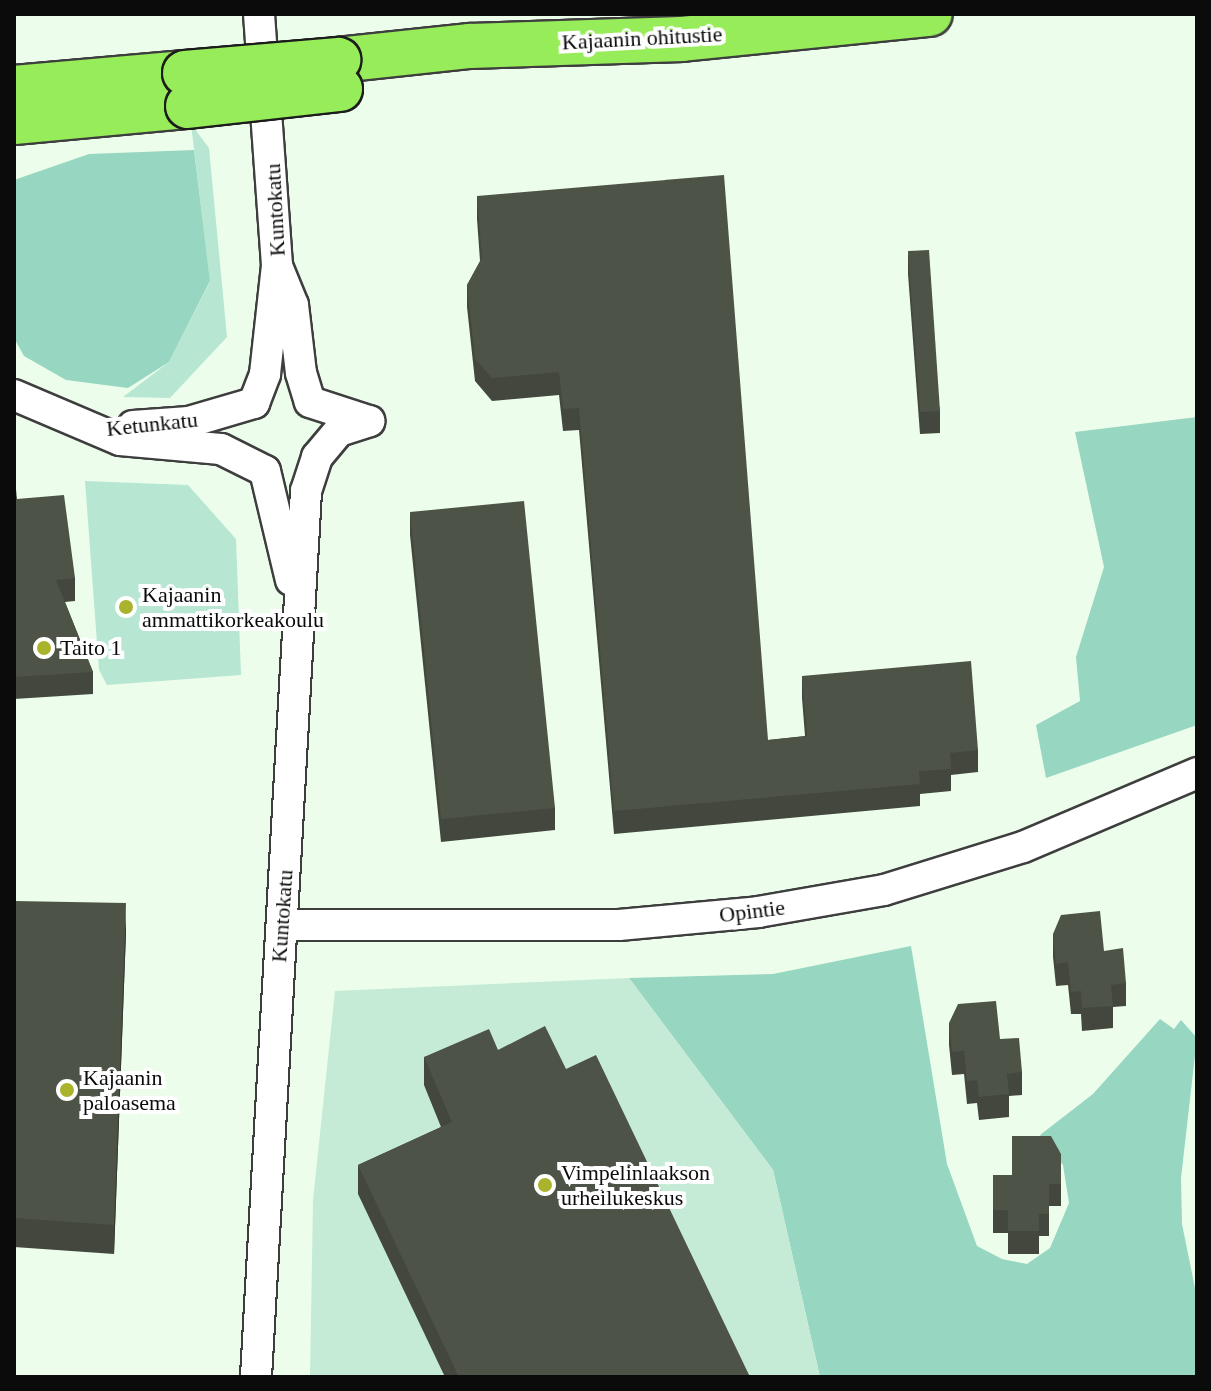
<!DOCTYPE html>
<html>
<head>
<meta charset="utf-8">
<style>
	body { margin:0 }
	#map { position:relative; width:1211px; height:1391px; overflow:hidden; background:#ecfeeb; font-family:"Times New Roman",serif }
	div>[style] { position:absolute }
	.green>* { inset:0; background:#b7e6d3 }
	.forest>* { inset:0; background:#97d6c1 }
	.pitch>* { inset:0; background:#c5ebd7 }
	.roads { filter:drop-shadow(2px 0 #3e3e3e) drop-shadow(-2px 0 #3e3e3e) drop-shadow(0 2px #3e3e3e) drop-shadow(0 -2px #3e3e3e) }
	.minor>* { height:30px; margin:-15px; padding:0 15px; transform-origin:15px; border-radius:15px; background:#fff }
	.highway>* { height:44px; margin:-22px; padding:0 22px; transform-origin:22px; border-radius:22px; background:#97ec5a }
	.bridges { filter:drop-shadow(2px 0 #1c1c1c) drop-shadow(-2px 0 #1c1c1c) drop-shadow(0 2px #1c1c1c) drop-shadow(0 -2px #1c1c1c) }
	.highway-bridge>* { height:44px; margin:-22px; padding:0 22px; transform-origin:22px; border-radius:22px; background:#97ec5a }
	.wall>* { inset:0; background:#43473e }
	.shaded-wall>* { inset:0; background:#373a32 }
	.building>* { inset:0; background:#4e5348 }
	.dots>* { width:22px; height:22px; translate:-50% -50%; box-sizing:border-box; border:4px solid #fff; border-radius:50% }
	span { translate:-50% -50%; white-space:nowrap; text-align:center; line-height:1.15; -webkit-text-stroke:8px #fff; paint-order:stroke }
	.street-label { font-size:22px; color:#0b0b0b }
	.poi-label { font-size:22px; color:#0b0b0b }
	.left { translate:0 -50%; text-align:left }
	.frame { position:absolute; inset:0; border:16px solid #0b0b0b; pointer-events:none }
</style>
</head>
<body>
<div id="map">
	<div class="green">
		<i style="clip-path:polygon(191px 124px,209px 148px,227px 337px,170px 398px,123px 397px,169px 362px,210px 282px)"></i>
		<i style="clip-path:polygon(85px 481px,188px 485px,236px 539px,241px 675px,107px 685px,99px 670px)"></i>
	</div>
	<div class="forest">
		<i style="clip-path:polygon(194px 150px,210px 281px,169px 362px,128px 388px,66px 380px,24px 356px,14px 338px,14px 180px,89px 154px)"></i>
		<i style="clip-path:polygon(1197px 417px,1197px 725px,1046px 778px,1036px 725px,1080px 701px,1076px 657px,1104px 567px,1075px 432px)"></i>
		<i style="clip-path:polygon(911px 946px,947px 1164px,977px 1246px,1002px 1259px,1027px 1264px,1050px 1248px,1069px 1203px,1063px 1165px,1040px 1135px,1093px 1094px,1160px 1019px,1174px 1029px,1181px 1020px,1197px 1038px,1181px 1178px,1182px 1224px,1197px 1298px,1197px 1377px,820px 1377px,773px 1170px,629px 978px,773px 974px)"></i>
	</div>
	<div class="pitch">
		<i style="clip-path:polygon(629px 978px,773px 1170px,820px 1377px,310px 1377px,313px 1200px,335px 991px)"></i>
	</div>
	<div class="roads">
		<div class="minor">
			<i style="left:259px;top:14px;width:253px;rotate:85.9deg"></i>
			<i style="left:277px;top:266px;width:42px;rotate:67.7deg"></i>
			<i style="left:293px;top:305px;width:68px;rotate:83.3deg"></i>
			<i style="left:301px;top:373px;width:30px;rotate:73deg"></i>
			<i style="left:310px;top:402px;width:62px;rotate:17.9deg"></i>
			<i style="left:14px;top:395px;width:115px;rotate:23deg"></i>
			<i style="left:120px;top:440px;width:101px;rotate:5.1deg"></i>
			<i style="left:221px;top:449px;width:49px;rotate:26.6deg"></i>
			<i style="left:265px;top:471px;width:112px;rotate:76.6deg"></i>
			<i style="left:133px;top:426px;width:56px;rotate:-4.1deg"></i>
			<i style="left:189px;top:422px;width:68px;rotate:-16.3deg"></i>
			<i style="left:254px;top:403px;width:31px;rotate:-69deg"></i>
			<i style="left:265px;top:374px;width:109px;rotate:-83.7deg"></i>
			<i style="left:284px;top:925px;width:335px"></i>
			<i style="left:619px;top:925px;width:140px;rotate:-5.3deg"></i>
			<i style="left:758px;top:912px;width:128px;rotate:-9.9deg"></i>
			<i style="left:884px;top:890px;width:145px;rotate:-17.2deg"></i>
			<i style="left:1023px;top:847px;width:189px;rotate:-23deg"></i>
			<i style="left:256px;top:1377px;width:887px;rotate:-86.77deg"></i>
			<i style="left:306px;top:491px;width:36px;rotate:-72deg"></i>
			<i style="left:317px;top:457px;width:34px;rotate:-50deg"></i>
			<i style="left:339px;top:431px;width:32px;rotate:-18deg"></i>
		</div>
		<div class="highway">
			<i style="left:338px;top:60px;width:133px;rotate:-6.1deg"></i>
			<i style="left:470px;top:46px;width:212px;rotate:-1.9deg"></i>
			<i style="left:682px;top:39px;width:249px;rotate:-5.8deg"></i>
			<i style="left:14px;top:88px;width:172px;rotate:-5deg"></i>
			<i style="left:14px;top:122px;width:175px;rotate:-5.3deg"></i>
		</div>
	</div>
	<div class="bridges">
		<div class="highway-bridge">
			<i style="left:185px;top:73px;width:154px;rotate:-4.9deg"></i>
			<i style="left:188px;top:106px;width:153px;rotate:-6.4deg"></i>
		</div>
	</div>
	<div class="wall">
		<i style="clip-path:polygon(477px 196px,768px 740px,805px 736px,802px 698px,802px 676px,978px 750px,978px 772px,951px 775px,951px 791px,920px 794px,920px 806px,614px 834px,579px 430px,563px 431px,559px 395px,492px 401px,475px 381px,467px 307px,467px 285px,480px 261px,477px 219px)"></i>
		<i style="clip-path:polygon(908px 251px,940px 411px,940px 433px,920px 434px,908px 274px)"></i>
		<i style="clip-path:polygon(14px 490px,17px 499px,75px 578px,75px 601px,65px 602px,93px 672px,93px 694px,14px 699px)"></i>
		<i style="clip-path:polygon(410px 512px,555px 808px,555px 830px,441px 842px,410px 535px)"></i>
		<i style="clip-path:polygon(14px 901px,126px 932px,114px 1254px,14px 1247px)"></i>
		<i style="clip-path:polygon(1053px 934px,1104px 951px,1126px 983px,1126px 1006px,1113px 1007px,1113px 1028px,1082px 1031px,1081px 1014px,1071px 1014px,1068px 985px,1056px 986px,1053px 957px)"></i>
		<i style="clip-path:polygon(949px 1023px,1000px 1039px,1022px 1072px,1022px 1095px,1009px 1096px,1009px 1117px,979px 1120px,977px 1103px,967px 1104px,964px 1074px,952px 1075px,949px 1045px)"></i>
		<i style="clip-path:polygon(498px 1050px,566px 1069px,750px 1377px,445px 1377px,358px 1194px,358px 1165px,441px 1127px,424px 1085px,424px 1057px)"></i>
		<i style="clip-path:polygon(1061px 1154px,1061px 1206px,1049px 1206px,1049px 1236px,1039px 1236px,1039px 1254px,1008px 1254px,1008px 1233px,993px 1233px,993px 1175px,1012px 1175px)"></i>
	</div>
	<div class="shaded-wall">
		<i style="clip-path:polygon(126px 903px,126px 932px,114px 1254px,114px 1225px)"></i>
	</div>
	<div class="building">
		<i style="clip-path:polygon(724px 175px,768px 740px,807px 736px,802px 676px,971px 661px,978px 750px,950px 753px,951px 769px,919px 771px,920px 784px,614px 811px,579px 408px,563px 409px,559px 372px,492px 378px,475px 359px,467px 285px,482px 258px,477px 196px)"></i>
		<i style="clip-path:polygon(929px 250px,940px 411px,920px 412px,908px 251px)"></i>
		<i style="clip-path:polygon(16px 489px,17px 499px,64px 495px,75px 578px,56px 580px,93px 672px,14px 677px,14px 490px)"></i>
		<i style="clip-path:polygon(524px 501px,555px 808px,441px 819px,410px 512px)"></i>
		<i style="clip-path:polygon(14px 901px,126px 903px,114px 1225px,14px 1218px)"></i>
		<i style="clip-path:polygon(1100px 911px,1104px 951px,1123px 948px,1126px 983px,1111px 985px,1113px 1006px,1082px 1008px,1081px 991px,1071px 992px,1068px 962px,1056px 964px,1053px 934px,1061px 915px)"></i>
		<i style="clip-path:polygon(996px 1001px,1000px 1039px,1019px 1038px,1022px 1072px,1007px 1074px,1009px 1094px,979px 1097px,977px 1080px,967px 1081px,964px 1051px,952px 1052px,949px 1023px,958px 1004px)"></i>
		<i style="clip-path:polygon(545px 1026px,566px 1069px,596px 1055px,750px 1377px,459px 1377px,358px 1165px,452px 1122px,424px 1057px,489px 1029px,498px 1050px)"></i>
		<i style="clip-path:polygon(1012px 1136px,1051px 1136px,1061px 1154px,1061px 1184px,1049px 1184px,1049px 1214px,1039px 1214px,1039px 1231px,1008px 1231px,1008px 1210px,993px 1210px,993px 1175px,1012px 1175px)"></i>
	</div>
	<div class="dots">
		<i style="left:126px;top:607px;background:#a9b32b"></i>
		<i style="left:44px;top:648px;background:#a9b32b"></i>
		<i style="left:67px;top:1090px;background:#a9b32b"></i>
		<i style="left:545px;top:1185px;background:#a9b32b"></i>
	</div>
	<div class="street-label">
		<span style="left:642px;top:38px;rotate:-3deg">Kajaanin ohitustie</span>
		<span style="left:275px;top:210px;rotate:-93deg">Kuntokatu</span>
		<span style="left:152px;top:424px;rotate:-6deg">Ketunkatu</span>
		<span style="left:752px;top:911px;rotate:-7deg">Opintie</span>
		<span style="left:282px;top:916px;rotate:-86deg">Kuntokatu</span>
	</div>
	<div class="poi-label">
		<span class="left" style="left:142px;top:607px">Kajaanin<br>ammattikorkeakoulu</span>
		<span class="left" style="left:60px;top:648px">Taito 1</span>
		<span class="left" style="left:83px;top:1090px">Kajaanin<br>paloasema</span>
		<span class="left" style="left:561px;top:1185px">Vimpelinlaakson<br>urheilukeskus</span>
	</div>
	<div class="frame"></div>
</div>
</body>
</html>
